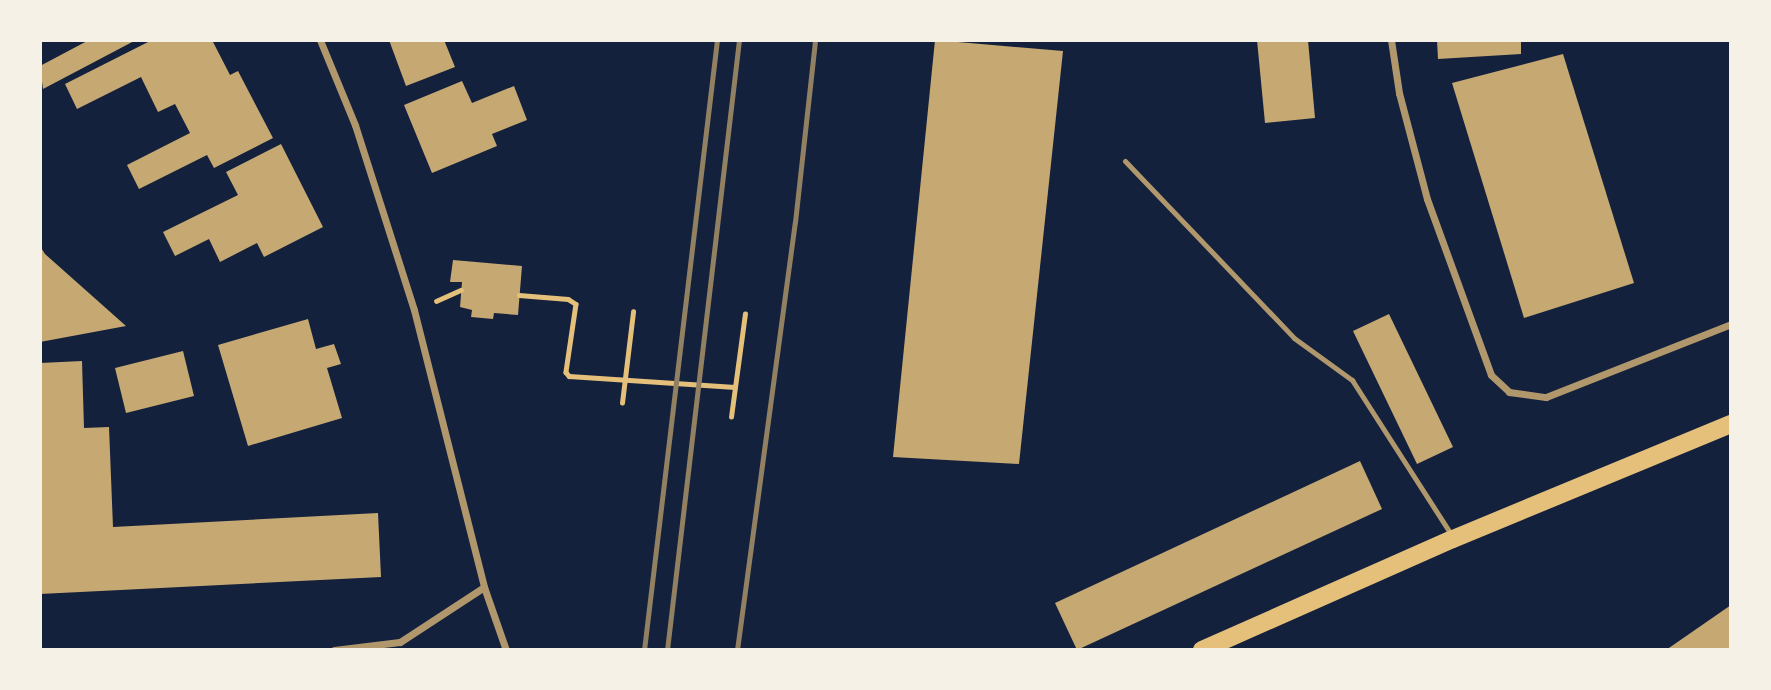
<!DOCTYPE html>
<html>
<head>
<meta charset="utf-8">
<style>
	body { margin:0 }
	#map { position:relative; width:1771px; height:690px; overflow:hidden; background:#14213d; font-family:Signika,sans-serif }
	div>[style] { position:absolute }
	.building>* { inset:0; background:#c6a872 }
	.path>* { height:4.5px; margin:-2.25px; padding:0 2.25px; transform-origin:2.25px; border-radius:2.25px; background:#e5c07b }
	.service>* { height:5px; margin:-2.5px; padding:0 2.5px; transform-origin:2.5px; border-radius:2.5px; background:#b1986c }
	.minor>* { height:7px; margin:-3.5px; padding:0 3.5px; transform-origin:3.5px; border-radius:3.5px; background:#b1986c }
	.primary>* { height:18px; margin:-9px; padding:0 9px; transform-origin:9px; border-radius:9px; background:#e5c07b }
	.rail>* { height:5px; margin:-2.5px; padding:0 2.5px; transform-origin:2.5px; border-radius:2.5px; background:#918062 }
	span { translate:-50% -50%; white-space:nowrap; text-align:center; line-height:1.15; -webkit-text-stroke:6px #f6f1e7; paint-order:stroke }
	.frame { position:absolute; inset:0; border:42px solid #f6f1e7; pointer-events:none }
</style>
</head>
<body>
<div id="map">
	<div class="building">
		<i style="clip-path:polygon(89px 40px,136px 40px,43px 89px,40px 66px)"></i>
		<i style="clip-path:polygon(152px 40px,212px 40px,230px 75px,238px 71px,273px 138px,214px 168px,207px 155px,139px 189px,127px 165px,190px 133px,175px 104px,158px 112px,141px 77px,77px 109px,65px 84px)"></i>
		<i style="clip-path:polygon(389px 40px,444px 40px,455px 67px,406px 86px)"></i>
		<i style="clip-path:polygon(935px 40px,1063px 51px,1019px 464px,893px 457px)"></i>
		<i style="clip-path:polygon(1257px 40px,1308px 40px,1315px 118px,1265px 123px)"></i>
		<i style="clip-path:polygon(1437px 40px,1521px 40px,1521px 54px,1438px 59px)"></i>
		<i style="clip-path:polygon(1563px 54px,1634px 283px,1524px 318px,1452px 83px)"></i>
		<i style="clip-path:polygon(462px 81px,472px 103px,514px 86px,527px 120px,492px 134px,497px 146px,432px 173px,404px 105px)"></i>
		<i style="clip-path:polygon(281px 144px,323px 227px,264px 257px,257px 243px,220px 262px,209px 239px,175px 256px,163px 232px,238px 195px,226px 172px)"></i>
		<i style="clip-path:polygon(40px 246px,45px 254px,126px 326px,40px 342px)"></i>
		<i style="clip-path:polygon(453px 260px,522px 266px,518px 315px,494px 313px,493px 319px,471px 317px,472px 310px,460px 307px,462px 282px,450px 282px)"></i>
		<i style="clip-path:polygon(1389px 314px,1453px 447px,1417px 464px,1353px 331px)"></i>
		<i style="clip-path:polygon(308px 319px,316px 349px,334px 344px,341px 364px,327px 368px,342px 418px,248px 446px,218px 345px)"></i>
		<i style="clip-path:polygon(183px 351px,194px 396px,126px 413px,115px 368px)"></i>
		<i style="clip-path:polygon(82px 361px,84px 428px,109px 427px,113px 527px,378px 513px,381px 577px,40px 594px,40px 363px)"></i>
		<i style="clip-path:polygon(1360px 461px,1382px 509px,1077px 650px,1055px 603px)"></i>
		<i style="clip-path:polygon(1731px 605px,1731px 650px,1666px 650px)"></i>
	</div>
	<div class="path">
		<i style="left:519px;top:295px;width:49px;rotate:4.7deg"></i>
		<i style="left:568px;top:299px;width:9px;rotate:32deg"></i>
		<i style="left:576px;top:304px;width:69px;rotate:98.4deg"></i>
		<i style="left:566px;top:372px;width:5px;rotate:53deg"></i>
		<i style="left:569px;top:376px;width:166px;rotate:3.8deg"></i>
		<i style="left:436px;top:301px;width:27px;rotate:-24deg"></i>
		<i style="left:622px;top:403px;width:92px;rotate:-83.1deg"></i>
		<i style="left:731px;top:417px;width:104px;rotate:-82.3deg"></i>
	</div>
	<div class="service">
		<i style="left:1125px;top:161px;width:245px;rotate:46.3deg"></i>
		<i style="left:1294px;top:338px;width:72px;rotate:35.9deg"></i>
		<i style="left:1352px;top:380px;width:185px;rotate:57.3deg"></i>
	</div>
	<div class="minor">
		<i style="left:320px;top:40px;width:92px;rotate:67.6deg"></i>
		<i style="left:355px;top:125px;width:194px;rotate:72.3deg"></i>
		<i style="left:414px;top:310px;width:286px;rotate:75.8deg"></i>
		<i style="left:484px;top:587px;width:67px;rotate:70.8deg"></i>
		<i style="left:1391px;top:40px;width:54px;rotate:81.4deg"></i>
		<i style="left:1399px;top:93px;width:110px;rotate:75.2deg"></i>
		<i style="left:1427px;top:199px;width:187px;rotate:70deg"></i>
		<i style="left:1491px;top:375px;width:25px;rotate:43deg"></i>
		<i style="left:1509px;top:392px;width:37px;rotate:8deg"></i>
		<i style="left:1546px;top:397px;width:199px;rotate:-21.5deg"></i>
		<i style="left:334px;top:650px;width:66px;rotate:-6.9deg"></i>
		<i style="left:400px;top:642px;width:100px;rotate:-33.2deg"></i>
	</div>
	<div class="primary">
		<i style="left:1202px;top:650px;width:274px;rotate:-23.9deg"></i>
		<i style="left:1453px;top:539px;width:301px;rotate:-22.5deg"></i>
	</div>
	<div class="rail">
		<i style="left:644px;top:650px;width:614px;rotate:-83.18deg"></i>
		<i style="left:667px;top:650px;width:614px;rotate:-83.27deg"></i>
		<i style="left:737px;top:650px;width:432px;rotate:-82.3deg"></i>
		<i style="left:795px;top:222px;width:183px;rotate:-83.7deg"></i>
	</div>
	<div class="frame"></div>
</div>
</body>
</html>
